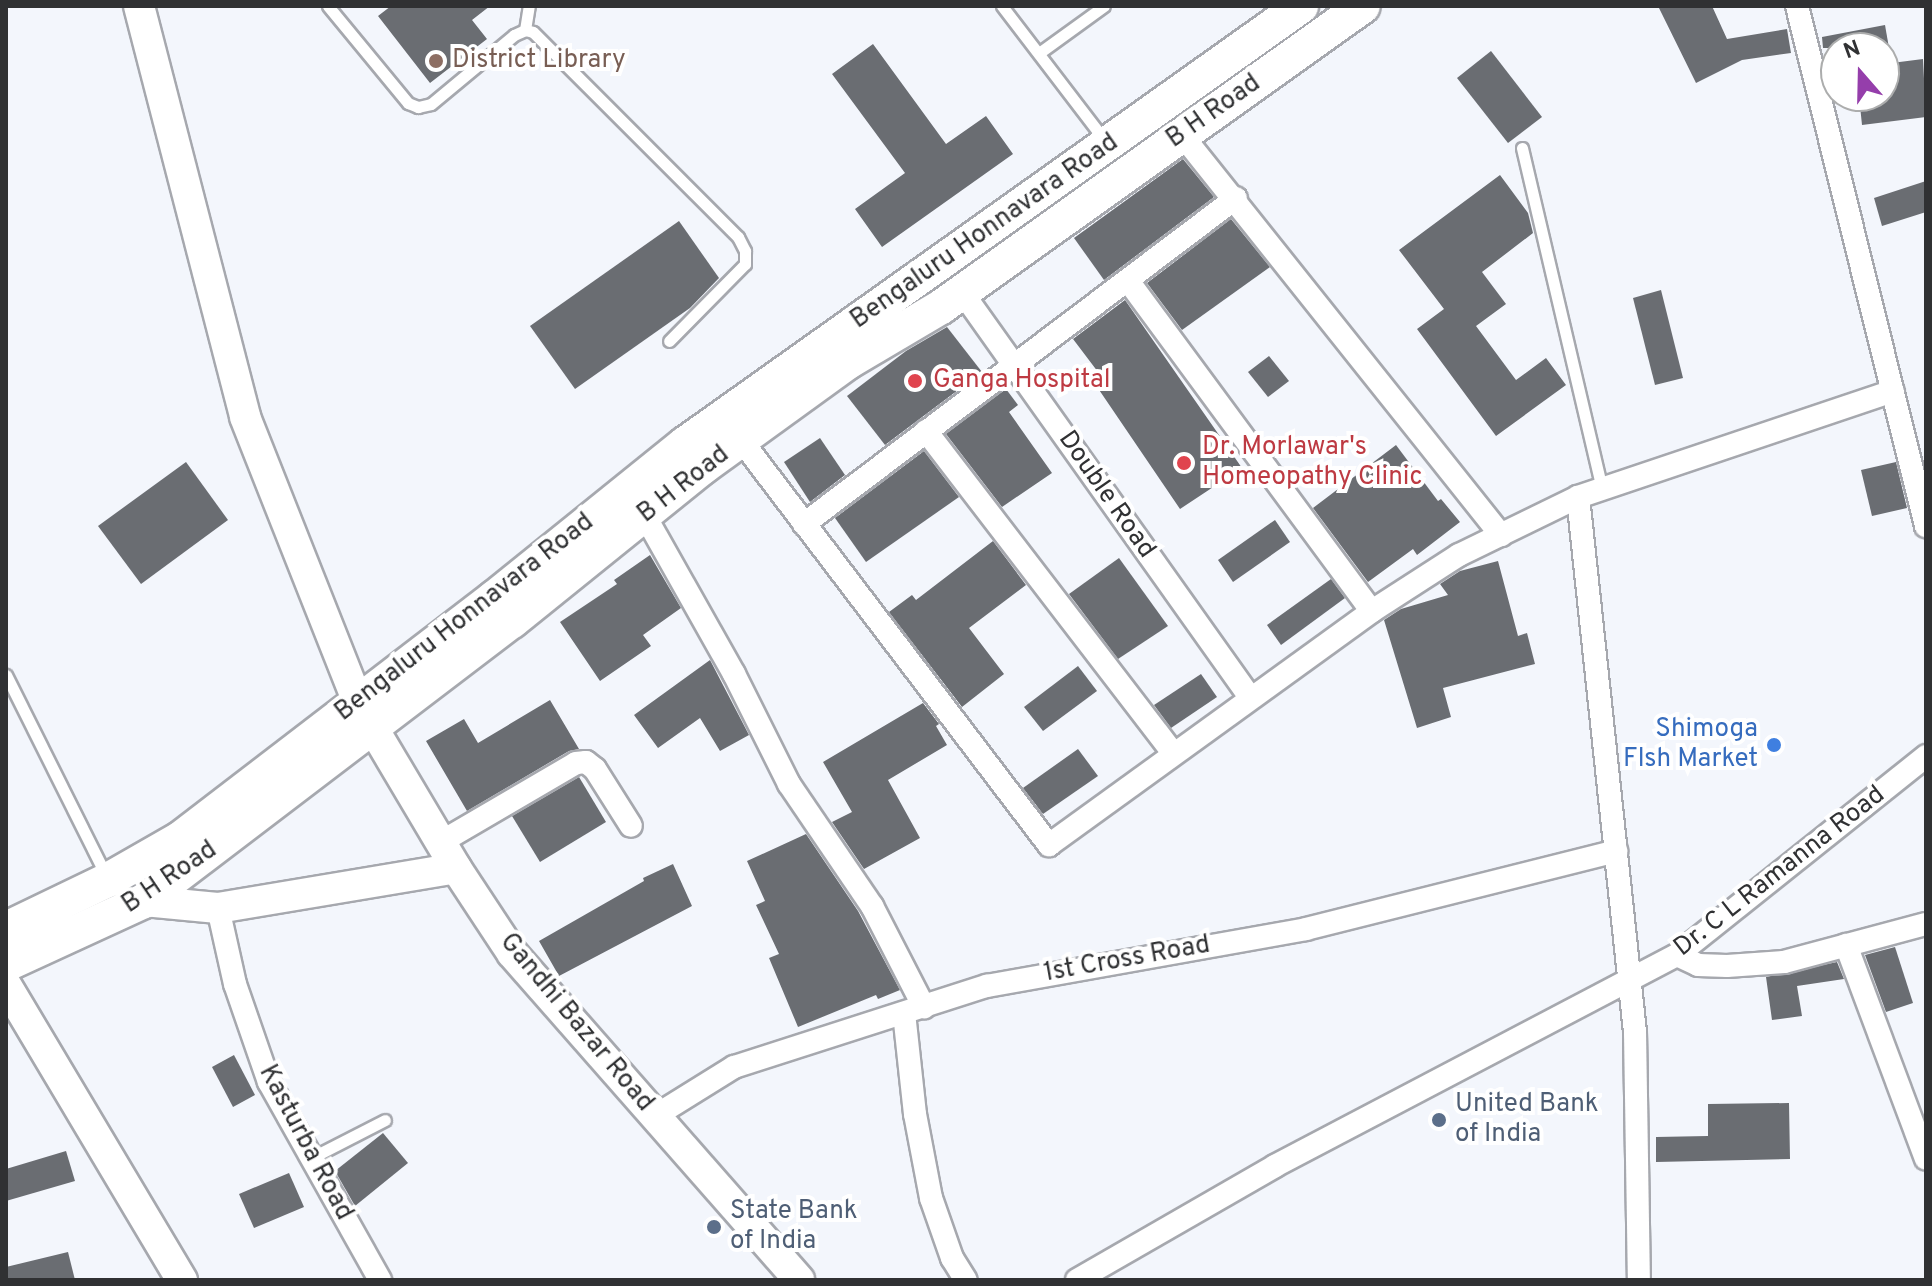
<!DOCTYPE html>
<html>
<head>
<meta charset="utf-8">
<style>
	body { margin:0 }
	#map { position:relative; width:1932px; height:1286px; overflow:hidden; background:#f3f6fc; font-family:Overpass,sans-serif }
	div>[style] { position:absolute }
	.building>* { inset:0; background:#6a6d72 }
	.roads { filter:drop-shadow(2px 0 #a6a8ae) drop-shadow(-2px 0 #a6a8ae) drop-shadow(0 2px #a6a8ae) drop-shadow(0 -2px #a6a8ae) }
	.lane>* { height:11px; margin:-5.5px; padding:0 5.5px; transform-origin:5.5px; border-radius:5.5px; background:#fff }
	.street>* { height:22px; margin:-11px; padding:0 11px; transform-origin:11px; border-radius:11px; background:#fff }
	.secondary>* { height:30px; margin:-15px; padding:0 15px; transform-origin:15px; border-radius:15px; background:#fff }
	.primary>* { height:34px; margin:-17px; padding:0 17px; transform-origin:17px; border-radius:17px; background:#fff }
	.dots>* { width:22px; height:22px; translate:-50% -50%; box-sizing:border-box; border:4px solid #fff; border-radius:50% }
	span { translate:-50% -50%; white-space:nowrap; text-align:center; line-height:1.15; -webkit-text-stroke:8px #fff; paint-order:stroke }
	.education-label { font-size:26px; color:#785e54 }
	.left { translate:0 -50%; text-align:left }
	.street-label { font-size:26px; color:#303133 }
	.health-label { font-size:26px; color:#be3a42 }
	.shop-label { font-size:26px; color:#366cbe }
	.right { translate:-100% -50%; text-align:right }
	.service-label { font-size:26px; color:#4e5e75 }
	.frame { position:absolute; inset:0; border:8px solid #303133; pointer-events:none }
	.north { position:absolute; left:1820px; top:32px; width:80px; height:80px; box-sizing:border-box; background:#fff; border:2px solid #acadad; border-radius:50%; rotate:340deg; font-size:22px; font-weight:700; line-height:32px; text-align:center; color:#303133 }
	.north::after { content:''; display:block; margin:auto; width:28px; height:36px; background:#953eab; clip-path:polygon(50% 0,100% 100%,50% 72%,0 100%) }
</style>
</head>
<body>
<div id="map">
	<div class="building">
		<i style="clip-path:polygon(391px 6px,490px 6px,472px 20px,487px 39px,430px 83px,378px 16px)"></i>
		<i style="clip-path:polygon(1658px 6px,1712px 6px,1727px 39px,1787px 29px,1791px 53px,1742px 60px,1696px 83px)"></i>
		<i style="clip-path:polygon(1885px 25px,1889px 48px,1823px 48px,1822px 37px)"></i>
		<i style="clip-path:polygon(873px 44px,946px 144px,986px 116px,1013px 154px,882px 247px,855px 209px,905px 173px,832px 74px)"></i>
		<i style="clip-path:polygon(1491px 51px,1542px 117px,1508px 143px,1457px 78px)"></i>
		<i style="clip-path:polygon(1923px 59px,1926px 117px,1862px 125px,1859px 96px,1884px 96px,1884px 64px)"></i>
		<i style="clip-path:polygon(1183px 159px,1214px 197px,1104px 280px,1074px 238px)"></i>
		<i style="clip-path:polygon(1500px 175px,1528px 213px,1533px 233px,1482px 272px,1506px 304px,1476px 326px,1516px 380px,1546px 358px,1566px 385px,1496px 436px,1417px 329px,1444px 309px,1399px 250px)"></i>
		<i style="clip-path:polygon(1926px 181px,1926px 212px,1882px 226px,1874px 198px)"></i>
		<i style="clip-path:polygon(1231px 219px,1270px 267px,1182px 330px,1147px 283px)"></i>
		<i style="clip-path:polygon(679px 221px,719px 278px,690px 308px,575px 389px,530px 326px)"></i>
		<i style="clip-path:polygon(1661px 290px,1683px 378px,1655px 385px,1633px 298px)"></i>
		<i style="clip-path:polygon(1125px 300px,1242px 468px,1180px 509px,1091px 378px,1098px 372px,1073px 339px)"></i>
		<i style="clip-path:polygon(947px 327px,982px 372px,885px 445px,847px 396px,906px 351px)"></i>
		<i style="clip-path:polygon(1269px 356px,1289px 381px,1268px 397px,1248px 372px)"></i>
		<i style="clip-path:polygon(1006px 389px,1018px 405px,1009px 412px,1052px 473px,1002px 507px,946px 434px)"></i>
		<i style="clip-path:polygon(820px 438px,845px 475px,810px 502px,784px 462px)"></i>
		<i style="clip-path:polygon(1396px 445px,1438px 501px,1441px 499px,1460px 522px,1417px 555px,1413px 549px,1368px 582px,1313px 508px)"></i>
		<i style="clip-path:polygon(924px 451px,959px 497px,866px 562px,835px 518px)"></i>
		<i style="clip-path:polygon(186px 462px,228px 520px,141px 584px,98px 526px)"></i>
		<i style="clip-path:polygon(1896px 462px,1907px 508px,1872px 516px,1861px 470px)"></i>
		<i style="clip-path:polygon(1275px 520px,1290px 542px,1233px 582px,1218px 560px)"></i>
		<i style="clip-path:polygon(993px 541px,1026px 585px,969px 628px,1004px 674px,962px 707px,889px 612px,912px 595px,916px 600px)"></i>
		<i style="clip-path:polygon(650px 555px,681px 608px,643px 635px,651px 646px,600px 681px,560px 622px,617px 584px,614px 580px)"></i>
		<i style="clip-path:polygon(1119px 558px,1168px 626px,1118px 659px,1069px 594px)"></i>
		<i style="clip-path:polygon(1498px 561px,1518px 636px,1527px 633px,1535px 664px,1443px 688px,1451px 717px,1417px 728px,1384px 620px,1401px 609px,1448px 595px,1440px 584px,1460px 571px)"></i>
		<i style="clip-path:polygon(1331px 579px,1345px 598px,1281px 645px,1267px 625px)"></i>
		<i style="clip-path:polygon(710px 660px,749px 735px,720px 751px,700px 718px,658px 748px,634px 715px)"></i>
		<i style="clip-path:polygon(1078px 666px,1097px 691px,1043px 731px,1024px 707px)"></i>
		<i style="clip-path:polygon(1201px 674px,1217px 697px,1171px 728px,1154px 705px)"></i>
		<i style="clip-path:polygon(550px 700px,579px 749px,569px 751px,467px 811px,426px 741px,464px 719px,478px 743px)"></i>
		<i style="clip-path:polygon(923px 703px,939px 724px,936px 726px,947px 745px,888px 780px,920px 838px,864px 869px,832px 822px,852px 812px,823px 762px)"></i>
		<i style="clip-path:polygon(1078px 749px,1098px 776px,1043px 814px,1023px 788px)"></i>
		<i style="clip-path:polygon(579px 777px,606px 822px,540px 862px,512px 816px)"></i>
		<i style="clip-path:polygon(806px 834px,858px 911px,900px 990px,878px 999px,876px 995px,798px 1027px,769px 958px,779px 954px,756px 905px,765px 901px,747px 861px)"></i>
		<i style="clip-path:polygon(673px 864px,692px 906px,559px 976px,539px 941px,644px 881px,643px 878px)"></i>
		<i style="clip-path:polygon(1895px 947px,1913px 1003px,1886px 1012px,1865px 955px)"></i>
		<i style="clip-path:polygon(1837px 962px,1844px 979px,1797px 986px,1802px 1016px,1772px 1020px,1766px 977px)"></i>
		<i style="clip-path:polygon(234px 1055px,255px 1095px,233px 1107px,212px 1067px)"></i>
		<i style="clip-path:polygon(1789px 1103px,1790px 1159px,1656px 1162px,1656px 1137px,1708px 1136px,1708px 1104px)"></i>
		<i style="clip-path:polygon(383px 1133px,408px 1163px,355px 1206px,335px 1171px)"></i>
		<i style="clip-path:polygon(66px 1151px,75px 1181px,6px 1201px,6px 1169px)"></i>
		<i style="clip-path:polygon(289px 1173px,304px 1207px,254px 1228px,239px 1194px)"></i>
		<i style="clip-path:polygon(68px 1252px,75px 1280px,6px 1280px,6px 1267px)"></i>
	</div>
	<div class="roads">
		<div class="lane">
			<i style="left:328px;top:6px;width:126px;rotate:50.5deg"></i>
			<i style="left:408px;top:103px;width:11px;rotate:22deg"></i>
			<i style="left:418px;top:107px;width:13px;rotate:-13deg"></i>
			<i style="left:431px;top:104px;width:108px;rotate:-39.7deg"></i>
			<i style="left:514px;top:35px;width:12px;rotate:-24deg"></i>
			<i style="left:525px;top:30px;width:8px;rotate:14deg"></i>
			<i style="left:533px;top:32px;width:290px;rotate:45deg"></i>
			<i style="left:738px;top:237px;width:16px;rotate:63deg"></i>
			<i style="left:745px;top:251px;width:13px;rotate:90deg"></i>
			<i style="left:745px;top:264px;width:108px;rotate:134.6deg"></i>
			<i style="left:1002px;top:6px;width:171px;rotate:52.6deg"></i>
			<i style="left:525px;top:30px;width:24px;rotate:-81deg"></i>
			<i style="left:1039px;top:53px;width:80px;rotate:-35.9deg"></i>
			<i style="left:1522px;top:148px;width:350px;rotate:76.8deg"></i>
			<i style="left:6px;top:675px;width:225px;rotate:63.5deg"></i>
			<i style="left:311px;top:1158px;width:83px;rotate:-27.2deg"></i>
		</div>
		<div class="street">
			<i style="left:1797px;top:6px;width:536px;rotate:76.07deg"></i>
			<i style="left:1182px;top:135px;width:512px;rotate:51.43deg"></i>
			<i style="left:1129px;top:282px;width:409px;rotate:53.6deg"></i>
			<i style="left:962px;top:292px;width:497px;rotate:54.6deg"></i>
			<i style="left:926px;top:431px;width:406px;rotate:52.5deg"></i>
			<i style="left:741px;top:440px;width:509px;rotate:52.75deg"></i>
			<i style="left:1049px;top:845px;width:399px;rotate:-35.9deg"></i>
			<i style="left:1372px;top:611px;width:103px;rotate:-32.8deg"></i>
			<i style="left:1459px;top:555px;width:132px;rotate:-26deg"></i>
			<i style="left:1578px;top:497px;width:332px;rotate:-18.6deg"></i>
			<i style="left:1578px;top:497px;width:538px;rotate:83.92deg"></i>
			<i style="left:1635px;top:1032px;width:248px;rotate:89.1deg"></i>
			<i style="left:645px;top:516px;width:181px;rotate:60.6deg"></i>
			<i style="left:734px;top:674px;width:123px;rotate:63.4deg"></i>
			<i style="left:789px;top:784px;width:148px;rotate:55.8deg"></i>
			<i style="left:872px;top:906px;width:114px;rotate:62.8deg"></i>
			<i style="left:804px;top:524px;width:541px;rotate:-37.04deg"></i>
			<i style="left:441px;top:842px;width:156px;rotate:-30.3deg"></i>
			<i style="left:576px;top:763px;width:10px;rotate:-6deg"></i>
			<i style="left:586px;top:762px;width:11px;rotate:38deg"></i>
			<i style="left:595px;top:769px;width:67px;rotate:57.7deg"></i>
			<i style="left:218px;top:908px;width:78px;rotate:77.4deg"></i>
			<i style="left:235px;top:984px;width:104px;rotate:70.9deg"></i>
			<i style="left:269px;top:1082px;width:227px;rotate:60.7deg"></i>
			<i style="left:1846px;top:945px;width:228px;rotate:69.5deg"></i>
			<i style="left:1677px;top:955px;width:23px;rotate:25deg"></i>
			<i style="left:1698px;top:965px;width:29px;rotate:2deg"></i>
			<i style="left:1727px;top:966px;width:57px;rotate:-4deg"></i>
			<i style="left:1784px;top:962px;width:147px;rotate:-15deg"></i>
			<i style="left:904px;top:1013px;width:102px;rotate:83.8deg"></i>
			<i style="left:915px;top:1114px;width:86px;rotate:79.2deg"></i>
			<i style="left:931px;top:1198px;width:64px;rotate:70.7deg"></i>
			<i style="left:952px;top:1258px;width:26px;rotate:58deg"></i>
			<i style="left:655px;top:1116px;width:93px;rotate:-31.8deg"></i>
			<i style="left:734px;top:1067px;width:266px;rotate:-17.8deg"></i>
			<i style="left:987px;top:986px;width:324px;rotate:-10.1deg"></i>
			<i style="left:1306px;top:929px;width:320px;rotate:-14.1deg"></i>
			<i style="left:1077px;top:1280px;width:228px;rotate:-29.9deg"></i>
			<i style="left:1275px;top:1166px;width:454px;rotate:-27.7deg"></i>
			<i style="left:1677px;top:955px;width:319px;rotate:-38.6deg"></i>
		</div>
		<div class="secondary">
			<i style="left:139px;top:6px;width:424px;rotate:75.5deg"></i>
			<i style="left:245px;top:417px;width:308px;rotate:68.4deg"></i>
			<i style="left:358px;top:703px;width:192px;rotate:59.3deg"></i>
			<i style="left:456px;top:868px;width:102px;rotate:56.6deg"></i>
			<i style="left:512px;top:953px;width:435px;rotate:48.7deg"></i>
			<i style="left:144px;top:901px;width:74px;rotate:5.4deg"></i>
			<i style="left:218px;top:908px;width:241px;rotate:-9.5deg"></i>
			<i style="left:6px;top:985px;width:344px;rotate:59.2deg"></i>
		</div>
		<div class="primary">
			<i style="left:6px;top:929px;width:113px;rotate:-25.7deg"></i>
			<i style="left:108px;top:880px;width:83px;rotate:-29.7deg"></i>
			<i style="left:180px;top:839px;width:396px;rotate:-37.5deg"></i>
			<i style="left:494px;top:598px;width:245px;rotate:-38.9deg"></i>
			<i style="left:685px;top:444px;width:756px;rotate:-35.41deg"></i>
			<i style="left:9px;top:963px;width:149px;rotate:-24.7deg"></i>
			<i style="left:144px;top:901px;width:462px;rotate:-37.3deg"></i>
			<i style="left:512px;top:621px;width:245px;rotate:-38.9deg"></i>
			<i style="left:703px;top:467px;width:179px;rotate:-35.9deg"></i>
			<i style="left:848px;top:362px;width:108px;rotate:-30.6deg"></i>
			<i style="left:941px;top:307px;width:518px;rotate:-35.5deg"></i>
		</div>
	</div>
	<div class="dots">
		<i style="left:436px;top:61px;background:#8d6e63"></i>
		<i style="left:915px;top:381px;background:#e0444e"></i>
		<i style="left:1184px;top:463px;background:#e0444e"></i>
		<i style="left:1774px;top:745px;background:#3f7fe0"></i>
		<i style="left:1439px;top:1120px;background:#5c6f8a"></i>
		<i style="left:714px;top:1227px;background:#5c6f8a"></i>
	</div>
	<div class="education-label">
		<span class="left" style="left:452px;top:61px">District Library</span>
	</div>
	<div class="street-label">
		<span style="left:1214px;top:112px;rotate:-35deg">B H Road</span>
		<span style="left:985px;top:232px;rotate:-35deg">Bengaluru Honnavara Road</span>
		<span style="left:684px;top:485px;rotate:-38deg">B H Road</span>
		<span style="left:1106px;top:495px;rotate:55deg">Double Road</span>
		<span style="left:465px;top:618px;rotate:-38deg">Bengaluru Honnavara Road</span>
		<span style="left:1780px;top:872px;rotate:-38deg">Dr. C L Ramanna Road</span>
		<span style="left:170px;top:878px;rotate:-34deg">B H Road</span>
		<span style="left:1127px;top:960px;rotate:-10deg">1st Cross Road</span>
		<span style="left:576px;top:1023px;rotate:50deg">Gandhi Bazar Road</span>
		<span style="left:305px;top:1143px;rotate:62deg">Kasturba Road</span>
	</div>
	<div class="health-label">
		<span class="left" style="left:933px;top:381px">Ganga Hospital</span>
		<span class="left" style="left:1202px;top:463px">Dr. Morlawar's<br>Homeopathy Clinic</span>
	</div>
	<div class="shop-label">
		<span class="right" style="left:1758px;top:745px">Shimoga<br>FIsh Market</span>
	</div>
	<div class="service-label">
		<span class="left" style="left:1455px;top:1120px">United Bank<br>of India</span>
		<span class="left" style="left:730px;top:1227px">State Bank<br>of India</span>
	</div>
	<div class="frame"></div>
	<div class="north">N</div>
</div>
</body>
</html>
